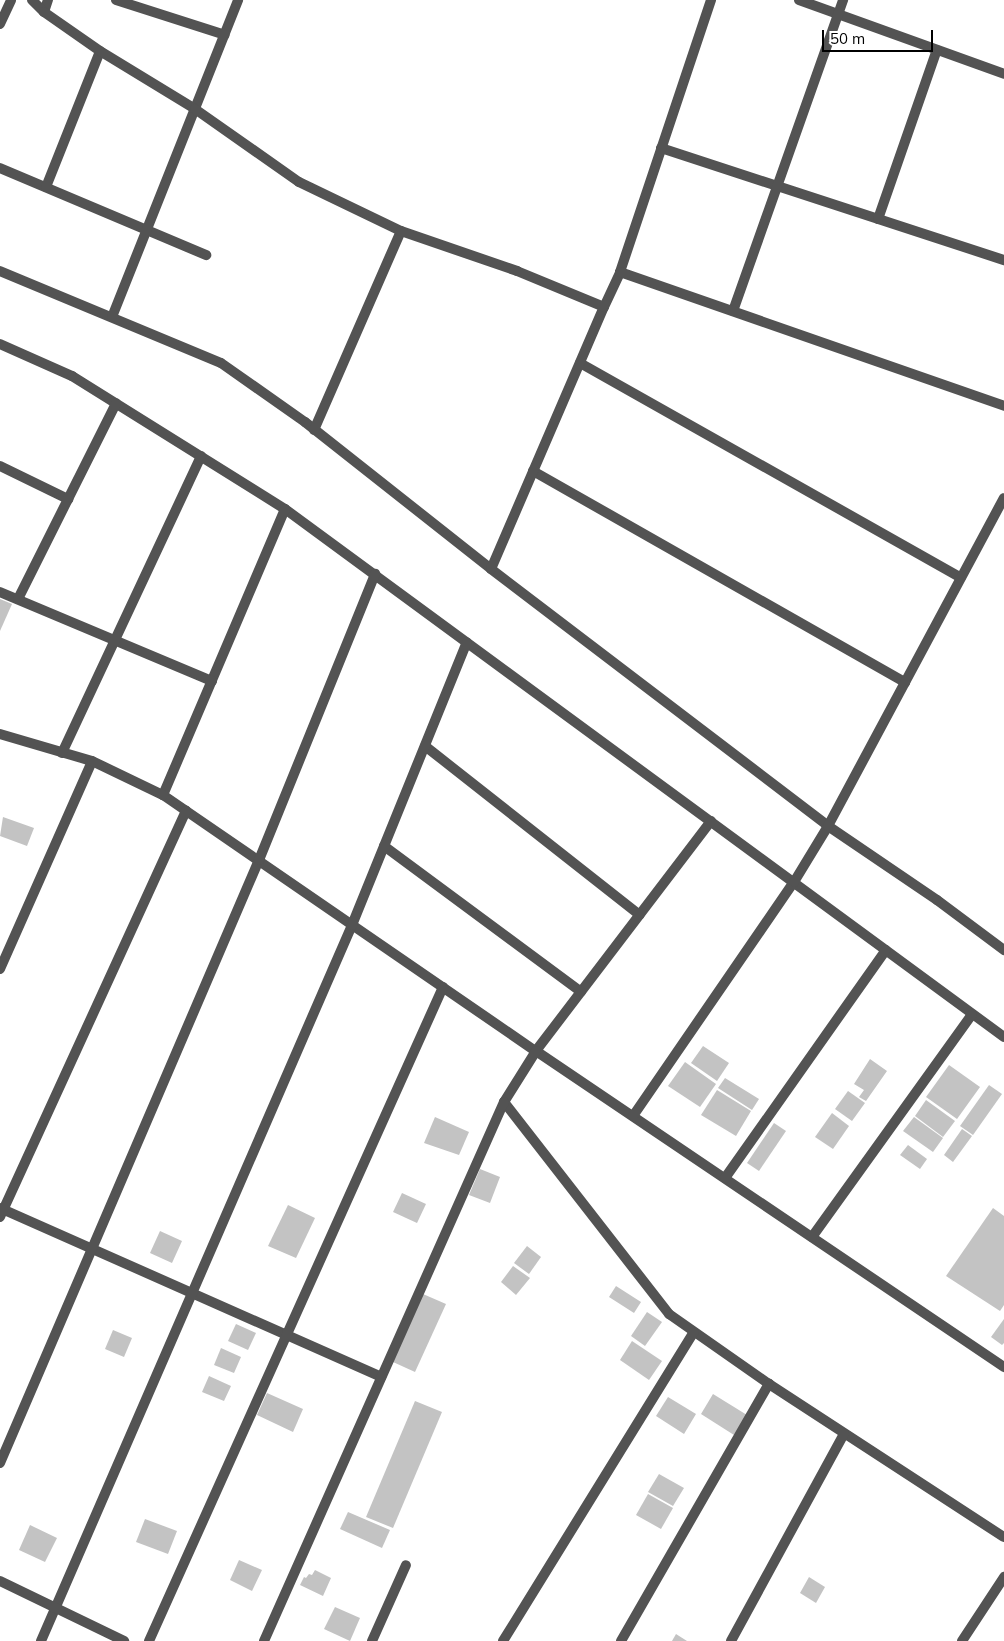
<!DOCTYPE html>
<html>
<head>
<meta charset="utf-8">
<style>
	body { margin:0 }
	#map { position:relative; width:1004px; height:1641px; overflow:hidden; background:#fff; font-family:Mulish,sans-serif }
	div>[style] { position:absolute }
	.building>* { inset:0; background:#c3c3c3 }
	.minor>* { height:10px; margin:-5px; padding:0 5px; transform-origin:5px; border-radius:5px; background:#535353 }
	.tertiary>* { height:10px; margin:-5px; padding:0 5px; transform-origin:5px; border-radius:5px; background:#535353 }
	span { translate:-50% -50%; white-space:nowrap; text-align:center; line-height:1.15; -webkit-text-stroke:5px #fff; paint-order:stroke }
	.scale { position:absolute; left:822px; top:30px; width:111px; height:22px; box-sizing:border-box; border:2px solid #000; border-top:0; padding-left:6px; font-size:15px; line-height:18px; white-space:nowrap; color:#000; -webkit-text-stroke:4px #fff; paint-order:stroke }
</style>
</head>
<body>
<div id="map">
	<div class="building">
		<i style="clip-path:polygon(0 599px,12px 604px,0 631px)"></i>
		<i style="clip-path:polygon(3px 817px,34px 828px,27px 846px,0 836px)"></i>
		<i style="clip-path:polygon(703px 1046px,729px 1063px,717px 1081px,691px 1063px)"></i>
		<i style="clip-path:polygon(870px 1059px,887px 1071px,866px 1101px,859px 1097px,864px 1090px,854px 1084px)"></i>
		<i style="clip-path:polygon(685px 1062px,716px 1084px,700px 1107px,668px 1086px)"></i>
		<i style="clip-path:polygon(949px 1065px,980px 1087px,957px 1119px,926px 1097px)"></i>
		<i style="clip-path:polygon(725px 1078px,759px 1099px,752px 1110px,718px 1088px)"></i>
		<i style="clip-path:polygon(989px 1085px,1002px 1094px,973px 1135px,960px 1126px)"></i>
		<i style="clip-path:polygon(717px 1090px,751px 1111px,736px 1136px,701px 1115px)"></i>
		<i style="clip-path:polygon(848px 1091px,865px 1103px,852px 1121px,835px 1109px)"></i>
		<i style="clip-path:polygon(926px 1100px,955px 1121px,943px 1137px,915px 1116px)"></i>
		<i style="clip-path:polygon(832px 1113px,849px 1126px,833px 1149px,815px 1137px)"></i>
		<i style="clip-path:polygon(435px 1117px,469px 1132px,459px 1155px,424px 1143px)"></i>
		<i style="clip-path:polygon(914px 1117px,943px 1138px,933px 1152px,903px 1131px)"></i>
		<i style="clip-path:polygon(774px 1123px,786px 1131px,759px 1171px,747px 1163px)"></i>
		<i style="clip-path:polygon(962px 1129px,972px 1136px,953px 1162px,944px 1155px)"></i>
		<i style="clip-path:polygon(908px 1145px,927px 1159px,920px 1169px,900px 1155px)"></i>
		<i style="clip-path:polygon(480px 1169px,500px 1177px,490px 1203px,469px 1195px)"></i>
		<i style="clip-path:polygon(402px 1193px,426px 1204px,417px 1223px,393px 1212px)"></i>
		<i style="clip-path:polygon(288px 1205px,315px 1218px,296px 1258px,268px 1246px)"></i>
		<i style="clip-path:polygon(993px 1208px,1004px 1216px,1004px 1305px,1000px 1311px,946px 1276px)"></i>
		<i style="clip-path:polygon(160px 1231px,182px 1241px,172px 1263px,150px 1253px)"></i>
		<i style="clip-path:polygon(527px 1246px,541px 1257px,529px 1274px,514px 1263px)"></i>
		<i style="clip-path:polygon(513px 1266px,530px 1278px,516px 1295px,501px 1282px)"></i>
		<i style="clip-path:polygon(616px 1286px,641px 1302px,634px 1313px,609px 1297px)"></i>
		<i style="clip-path:polygon(423px 1294px,446px 1304px,415px 1372px,393px 1362px)"></i>
		<i style="clip-path:polygon(647px 1312px,662px 1322px,645px 1346px,631px 1336px)"></i>
		<i style="clip-path:polygon(1004px 1319px,1004px 1343px,1002px 1345px,991px 1337px)"></i>
		<i style="clip-path:polygon(236px 1324px,256px 1333px,248px 1350px,228px 1341px)"></i>
		<i style="clip-path:polygon(113px 1330px,132px 1338px,124px 1357px,105px 1349px)"></i>
		<i style="clip-path:polygon(632px 1341px,662px 1361px,649px 1380px,620px 1360px)"></i>
		<i style="clip-path:polygon(221px 1348px,241px 1357px,234px 1373px,214px 1365px)"></i>
		<i style="clip-path:polygon(209px 1376px,231px 1386px,224px 1401px,202px 1392px)"></i>
		<i style="clip-path:polygon(267px 1393px,303px 1409px,293px 1432px,257px 1415px)"></i>
		<i style="clip-path:polygon(713px 1394px,747px 1415px,734px 1435px,701px 1414px)"></i>
		<i style="clip-path:polygon(668px 1397px,696px 1414px,684px 1434px,656px 1416px)"></i>
		<i style="clip-path:polygon(415px 1401px,442px 1412px,393px 1528px,366px 1517px)"></i>
		<i style="clip-path:polygon(659px 1474px,684px 1488px,673px 1506px,648px 1492px)"></i>
		<i style="clip-path:polygon(648px 1494px,673px 1508px,661px 1529px,636px 1515px)"></i>
		<i style="clip-path:polygon(348px 1512px,390px 1530px,382px 1548px,340px 1529px)"></i>
		<i style="clip-path:polygon(145px 1519px,177px 1531px,168px 1554px,136px 1542px)"></i>
		<i style="clip-path:polygon(30px 1525px,57px 1538px,45px 1562px,19px 1550px)"></i>
		<i style="clip-path:polygon(239px 1560px,262px 1570px,252px 1591px,230px 1580px)"></i>
		<i style="clip-path:polygon(315px 1570px,331px 1578px,323px 1596px,300px 1585px,304px 1577px,306px 1578px,309px 1574px,312px 1575px)"></i>
		<i style="clip-path:polygon(809px 1577px,825px 1587px,816px 1603px,800px 1593px)"></i>
		<i style="clip-path:polygon(335px 1607px,360px 1618px,350px 1641px,324px 1629px)"></i>
		<i style="clip-path:polygon(676px 1634px,687px 1641px,672px 1641px)"></i>
	</div>
	<div class="minor">
		<i style="left:116px;top:0;width:114px;rotate:17.8deg"></i>
		<i style="left:799px;top:0;width:218px;rotate:19.8deg"></i>
		<i style="left:44px;top:12px;width:13px;rotate:-72deg"></i>
		<i style="left:0;top:24px;width:26px;rotate:-65deg"></i>
		<i style="left:661px;top:148px;width:361px;rotate:18.1deg"></i>
		<i style="left:0;top:168px;width:224px;rotate:22.9deg"></i>
		<i style="left:46px;top:187px;width:146px;rotate:-68.3deg"></i>
		<i style="left:878px;top:219px;width:179px;rotate:-70.8deg"></i>
		<i style="left:0;top:271px;width:239px;rotate:22.6deg"></i>
		<i style="left:221px;top:363px;width:103px;rotate:35.1deg"></i>
		<i style="left:305px;top:422px;width:237px;rotate:38.3deg"></i>
		<i style="left:491px;top:569px;width:424px;rotate:37.3deg"></i>
		<i style="left:828px;top:826px;width:132px;rotate:34.2deg"></i>
		<i style="left:937px;top:900px;width:84px;rotate:36.7deg"></i>
		<i style="left:620px;top:272px;width:287px;rotate:-71.5deg"></i>
		<i style="left:733px;top:311px;width:330px;rotate:-70.5deg"></i>
		<i style="left:112px;top:317px;width:341px;rotate:-68.3deg"></i>
		<i style="left:0;top:344px;width:79px;rotate:24deg"></i>
		<i style="left:72px;top:376px;width:251px;rotate:32deg"></i>
		<i style="left:285px;top:509px;width:892px;rotate:36.29deg"></i>
		<i style="left:580px;top:363px;width:437px;rotate:29.4deg"></i>
		<i style="left:314px;top:430px;width:217px;rotate:-66.4deg"></i>
		<i style="left:0;top:466px;width:76px;rotate:25.9deg"></i>
		<i style="left:533px;top:471px;width:428px;rotate:29.6deg"></i>
		<i style="left:285px;top:509px;width:311px;rotate:113.1deg"></i>
		<i style="left:163px;top:795px;width:452px;rotate:34.5deg"></i>
		<i style="left:536px;top:1051px;width:565px;rotate:34.03deg"></i>
		<i style="left:491px;top:569px;width:285px;rotate:-66.7deg"></i>
		<i style="left:0;top:592px;width:230px;rotate:22.8deg"></i>
		<i style="left:18px;top:599px;width:219px;rotate:-63.4deg"></i>
		<i style="left:0;top:734px;width:96px;rotate:16.4deg"></i>
		<i style="left:425px;top:746px;width:273px;rotate:38.2deg"></i>
		<i style="left:62px;top:753px;width:328px;rotate:-64.9deg"></i>
		<i style="left:711px;top:821px;width:289px;rotate:127.3deg"></i>
		<i style="left:536px;top:1051px;width:60px;rotate:122.1deg"></i>
		<i style="left:504px;top:1102px;width:269px;rotate:52.1deg"></i>
		<i style="left:669px;top:1314px;width:122px;rotate:35deg"></i>
		<i style="left:769px;top:1384px;width:280px;rotate:33.1deg"></i>
		<i style="left:384px;top:846px;width:245px;rotate:36.5deg"></i>
		<i style="left:0;top:969px;width:227px;rotate:-66.1deg"></i>
		<i style="left:92px;top:761px;width:79px;rotate:25.6deg"></i>
		<i style="left:633px;top:1116px;width:284px;rotate:-55.5deg"></i>
		<i style="left:794px;top:882px;width:66px;rotate:-58.7deg"></i>
		<i style="left:828px;top:826px;width:372px;rotate:-61.8deg"></i>
		<i style="left:725px;top:1178px;width:279px;rotate:-54.8deg"></i>
		<i style="left:0;top:1208px;width:417px;rotate:23.9deg"></i>
		<i style="left:0;top:1217px;width:447px;rotate:-65.4deg"></i>
		<i style="left:812px;top:1237px;width:274px;rotate:-54.3deg"></i>
		<i style="left:0;top:1463px;width:656px;rotate:-66.76deg"></i>
		<i style="left:259px;top:860px;width:309px;rotate:-67.9deg"></i>
		<i style="left:41px;top:1641px;width:781px;rotate:-66.52deg"></i>
		<i style="left:352px;top:925px;width:305px;rotate:-67.9deg"></i>
		<i style="left:149px;top:1641px;width:717px;rotate:-65.79deg"></i>
		<i style="left:264px;top:1641px;width:590px;rotate:-66deg"></i>
		<i style="left:372px;top:1641px;width:83px;rotate:-65.9deg"></i>
		<i style="left:503px;top:1641px;width:363px;rotate:-58.3deg"></i>
		<i style="left:621px;top:1641px;width:297px;rotate:-60.1deg"></i>
		<i style="left:731px;top:1641px;width:236px;rotate:-61.4deg"></i>
		<i style="left:962px;top:1641px;width:77px;rotate:-56.7deg"></i>
	</div>
	<div class="tertiary">
		<i style="left:32px;top:0;width:17px;rotate:45deg"></i>
		<i style="left:44px;top:12px;width:68px;rotate:34.9deg"></i>
		<i style="left:100px;top:51px;width:111px;rotate:31.4deg"></i>
		<i style="left:195px;top:109px;width:127px;rotate:35.1deg"></i>
		<i style="left:299px;top:182px;width:113px;rotate:25.7deg"></i>
		<i style="left:401px;top:231px;width:123px;rotate:19deg"></i>
		<i style="left:517px;top:271px;width:94px;rotate:22.5deg"></i>
		<i style="left:604px;top:307px;width:38px;rotate:-65deg"></i>
		<i style="left:620px;top:272px;width:407px;rotate:19.2deg"></i>
		<i style="left:0;top:1581px;width:138px;rotate:25.8deg"></i>
	</div>
	<div class="scale">50 m</div>
</div>
</body>
</html>
